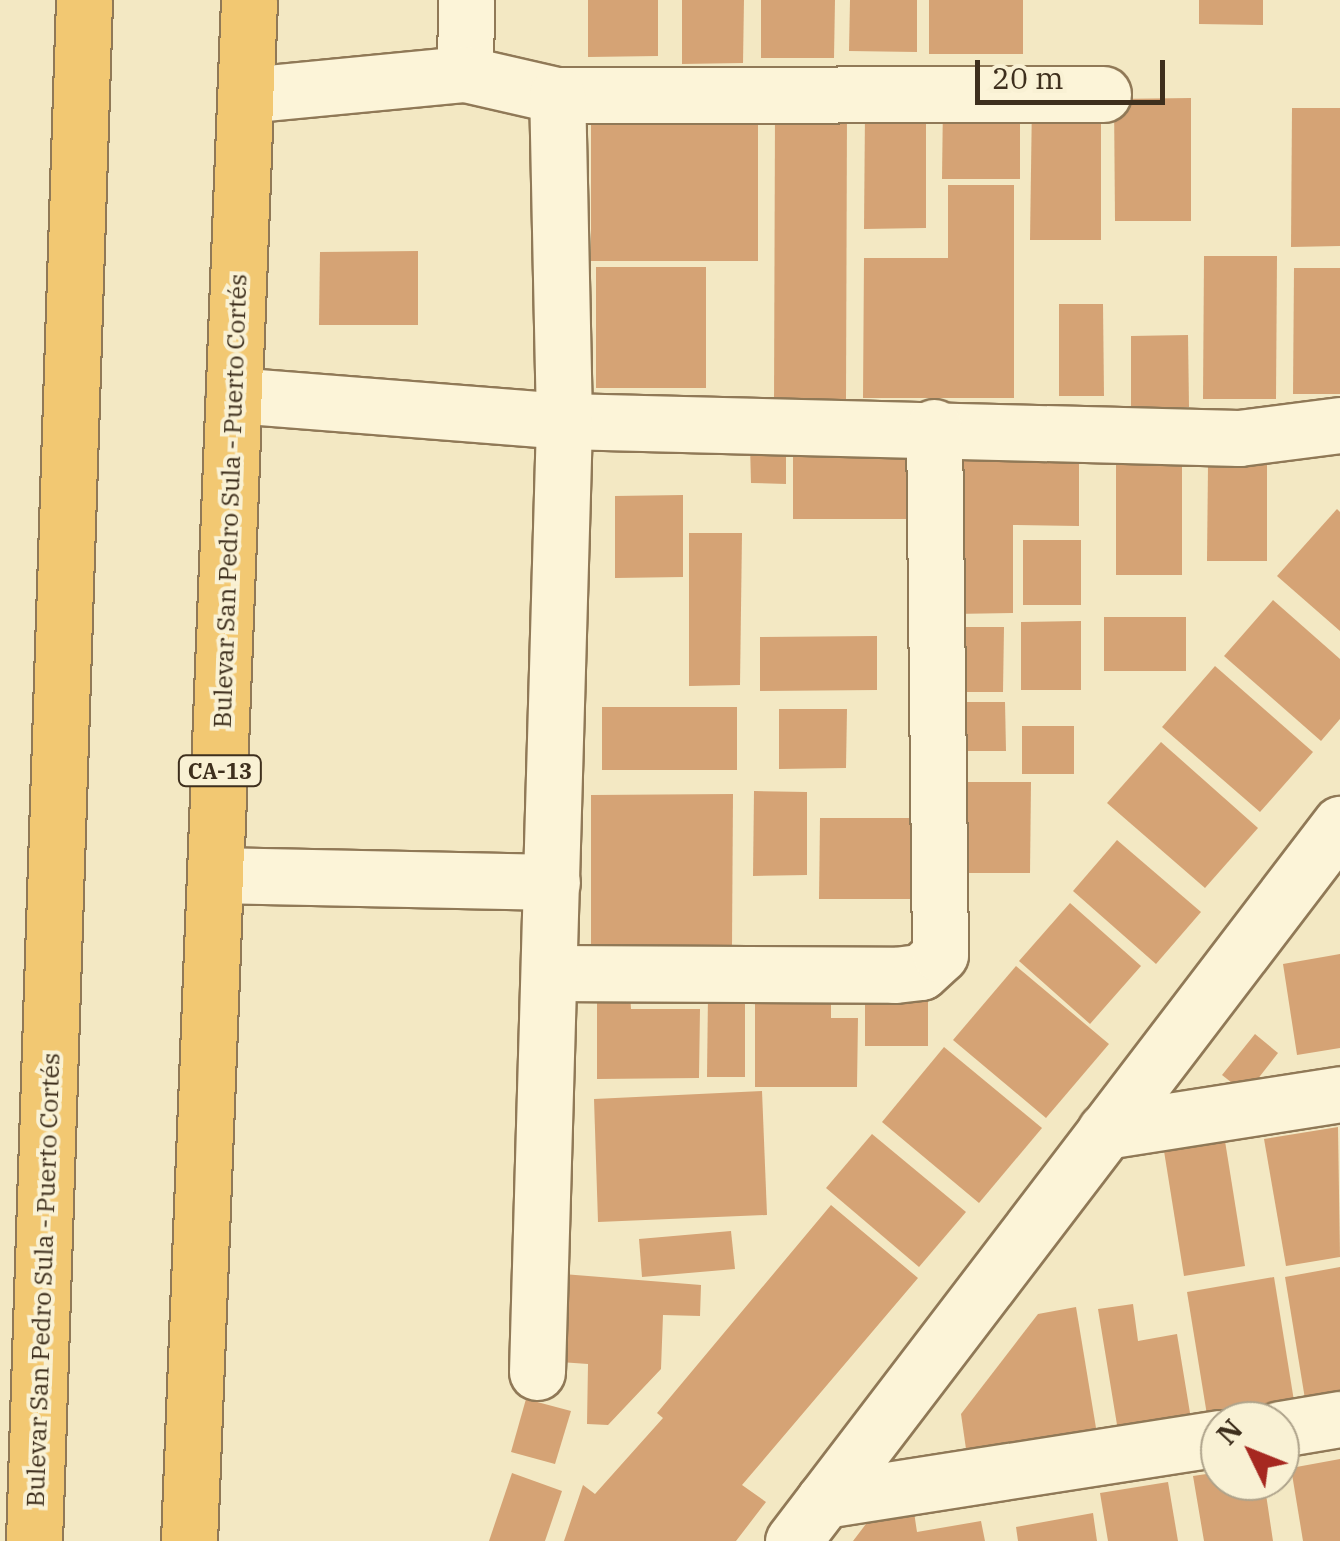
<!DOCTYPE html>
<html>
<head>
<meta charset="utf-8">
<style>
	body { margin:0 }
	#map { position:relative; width:1340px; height:1541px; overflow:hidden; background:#f3e8c3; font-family:"IBM Plex Serif",serif }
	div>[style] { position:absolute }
	.building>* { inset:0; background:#d5a375 }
	.roads { filter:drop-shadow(2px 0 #907957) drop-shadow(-2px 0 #907957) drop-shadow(0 2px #907957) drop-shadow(0 -2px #907957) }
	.minor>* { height:55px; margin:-27.5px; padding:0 27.5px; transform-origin:27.5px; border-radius:27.5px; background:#fcf4d8 }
	.trunk>* { height:55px; margin:-27.5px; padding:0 27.5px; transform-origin:27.5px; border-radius:27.5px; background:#f2c872 }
	span { translate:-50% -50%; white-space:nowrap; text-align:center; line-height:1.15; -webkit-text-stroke:8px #f9f1d4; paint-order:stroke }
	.shield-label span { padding:2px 8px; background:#f9f1d4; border:2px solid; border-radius:8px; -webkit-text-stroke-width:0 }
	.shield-label { font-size:22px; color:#3e2f1d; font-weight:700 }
	.street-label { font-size:25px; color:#3e2f1d }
	.north { position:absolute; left:1200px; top:1401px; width:100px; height:100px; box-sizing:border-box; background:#f9f1d4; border:2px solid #aea38b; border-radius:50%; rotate:313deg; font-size:28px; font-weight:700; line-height:40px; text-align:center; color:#3e2f1d }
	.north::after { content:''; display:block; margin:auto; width:35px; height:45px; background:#a62820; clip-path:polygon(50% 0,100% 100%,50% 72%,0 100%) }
	.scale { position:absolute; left:975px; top:60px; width:190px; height:45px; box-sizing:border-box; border:5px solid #3e2f1d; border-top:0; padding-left:12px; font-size:30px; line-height:35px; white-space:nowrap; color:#3e2f1d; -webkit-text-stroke:8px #f9f1d4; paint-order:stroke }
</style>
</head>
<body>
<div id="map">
	<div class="building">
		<i style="clip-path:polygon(588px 0,658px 0,658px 56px,588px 57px)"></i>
		<i style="clip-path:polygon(682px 0,744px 0,743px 63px,682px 64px)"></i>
		<i style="clip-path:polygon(761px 0,835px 0,834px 58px,761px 58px)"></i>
		<i style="clip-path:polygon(850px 0,917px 0,917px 52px,849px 51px)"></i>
		<i style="clip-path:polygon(929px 0,1023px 0,1023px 54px,929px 54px)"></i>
		<i style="clip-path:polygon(1199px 0,1263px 0,1263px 25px,1199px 24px)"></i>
		<i style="clip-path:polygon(1191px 98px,1191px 221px,1115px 221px,1114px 99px)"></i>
		<i style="clip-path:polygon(943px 101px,1020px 102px,1020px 179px,942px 179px)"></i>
		<i style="clip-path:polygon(1032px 101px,1101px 101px,1101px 240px,1030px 240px)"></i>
		<i style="clip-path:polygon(1292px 108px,1340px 108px,1340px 246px,1291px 247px)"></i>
		<i style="clip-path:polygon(865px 111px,926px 111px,926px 228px,864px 229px)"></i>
		<i style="clip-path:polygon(847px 112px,846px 402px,774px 403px,775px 114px)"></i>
		<i style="clip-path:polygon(758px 116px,758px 261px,591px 261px,591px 117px)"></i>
		<i style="clip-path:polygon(948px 185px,1014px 185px,1014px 398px,863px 398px,864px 258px,948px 258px)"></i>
		<i style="clip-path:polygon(418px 251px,418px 325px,319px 325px,320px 252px)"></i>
		<i style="clip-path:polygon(1204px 256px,1277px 256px,1276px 399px,1203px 399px)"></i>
		<i style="clip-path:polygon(596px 267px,706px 267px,706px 388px,596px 388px)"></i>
		<i style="clip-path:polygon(1294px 268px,1340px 268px,1340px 394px,1293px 394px)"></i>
		<i style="clip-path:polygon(1059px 304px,1103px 304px,1104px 396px,1059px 396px)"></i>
		<i style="clip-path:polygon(1188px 335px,1189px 407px,1131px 407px,1131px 336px)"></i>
		<i style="clip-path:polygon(793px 442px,906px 442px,906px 519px,793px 519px)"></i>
		<i style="clip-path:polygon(954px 444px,1079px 444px,1079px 526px,1013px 525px,1013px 613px,953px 614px)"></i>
		<i style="clip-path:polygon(750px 445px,786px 445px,786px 484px,751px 483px)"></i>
		<i style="clip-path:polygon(1116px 455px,1182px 455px,1182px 575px,1116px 575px)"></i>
		<i style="clip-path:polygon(1208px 465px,1267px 465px,1267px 561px,1207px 561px)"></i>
		<i style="clip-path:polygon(683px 495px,683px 577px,615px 578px,615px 496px)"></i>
		<i style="clip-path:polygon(1337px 509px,1340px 512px,1340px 631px,1277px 576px)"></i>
		<i style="clip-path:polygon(689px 533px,742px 533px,740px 685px,689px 686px)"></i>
		<i style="clip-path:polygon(1023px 540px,1081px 540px,1081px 605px,1023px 605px)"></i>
		<i style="clip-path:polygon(1273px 600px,1340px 659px,1340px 719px,1321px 741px,1224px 656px)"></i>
		<i style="clip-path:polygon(1104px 617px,1186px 617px,1186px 671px,1104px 671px)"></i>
		<i style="clip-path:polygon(1081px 621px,1081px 690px,1021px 690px,1021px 622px)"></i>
		<i style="clip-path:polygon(962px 627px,1004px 627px,1003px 692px,962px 692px)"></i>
		<i style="clip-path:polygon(877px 636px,877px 690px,760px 691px,760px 637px)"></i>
		<i style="clip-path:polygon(1215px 666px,1313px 752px,1260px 812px,1162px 727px)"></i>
		<i style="clip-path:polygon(956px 702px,1005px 702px,1006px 751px,957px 751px)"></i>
		<i style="clip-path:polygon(602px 707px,737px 707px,737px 770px,602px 770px)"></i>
		<i style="clip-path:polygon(779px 709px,847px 709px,846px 768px,779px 769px)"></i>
		<i style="clip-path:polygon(1022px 726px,1074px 726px,1074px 774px,1022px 774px)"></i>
		<i style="clip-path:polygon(1161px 742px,1258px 828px,1205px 888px,1107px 803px)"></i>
		<i style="clip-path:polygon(961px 782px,1031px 782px,1030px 873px,960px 873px)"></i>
		<i style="clip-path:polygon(754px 791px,807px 792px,807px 875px,753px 876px)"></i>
		<i style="clip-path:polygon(733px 794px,732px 946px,591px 947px,591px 795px)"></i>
		<i style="clip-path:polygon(820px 818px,929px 818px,928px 899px,819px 899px)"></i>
		<i style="clip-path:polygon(1117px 840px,1201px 912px,1156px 964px,1073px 891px)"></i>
		<i style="clip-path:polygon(1070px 903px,1141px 966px,1090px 1024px,1019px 961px)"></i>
		<i style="clip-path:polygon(1340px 954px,1340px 1048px,1297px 1055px,1283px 964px)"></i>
		<i style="clip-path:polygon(1016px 966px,1109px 1044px,1046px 1118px,953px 1040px)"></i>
		<i style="clip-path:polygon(755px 989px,831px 989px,831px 1018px,858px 1018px,857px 1087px,755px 1087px)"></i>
		<i style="clip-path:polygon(865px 989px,928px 989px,928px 1046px,865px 1046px)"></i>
		<i style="clip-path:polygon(630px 993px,631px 1009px,700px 1009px,699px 1078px,597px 1079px,597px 994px)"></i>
		<i style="clip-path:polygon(708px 994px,745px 994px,745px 1077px,707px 1077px)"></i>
		<i style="clip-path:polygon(1255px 1034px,1278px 1053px,1246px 1094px,1222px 1075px)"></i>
		<i style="clip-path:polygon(944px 1047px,1042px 1128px,979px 1203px,882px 1122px)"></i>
		<i style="clip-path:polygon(762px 1091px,767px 1215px,598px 1222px,594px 1099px)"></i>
		<i style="clip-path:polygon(1338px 1127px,1340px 1257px,1286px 1266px,1264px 1139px)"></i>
		<i style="clip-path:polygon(872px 1134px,966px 1212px,919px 1267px,826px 1188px)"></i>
		<i style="clip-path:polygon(1225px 1141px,1245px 1266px,1184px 1276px,1164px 1151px)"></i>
		<i style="clip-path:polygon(831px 1205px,918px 1278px,742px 1485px,766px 1502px,736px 1541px,564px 1541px,583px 1485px,595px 1494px,663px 1418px,657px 1413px)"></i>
		<i style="clip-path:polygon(731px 1231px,735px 1269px,642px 1277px,639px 1239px)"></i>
		<i style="clip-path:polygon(1340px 1267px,1340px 1392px,1305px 1399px,1285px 1277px)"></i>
		<i style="clip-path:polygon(563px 1274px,701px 1285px,700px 1316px,663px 1315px,661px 1369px,608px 1425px,587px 1424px,588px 1364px,560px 1362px)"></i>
		<i style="clip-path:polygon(1274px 1277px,1294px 1401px,1207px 1415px,1187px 1292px)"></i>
		<i style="clip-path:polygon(1133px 1304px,1138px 1341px,1177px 1334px,1192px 1425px,1119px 1437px,1098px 1309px)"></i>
		<i style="clip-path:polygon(1076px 1307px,1097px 1434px,967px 1456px,961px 1414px,1038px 1314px)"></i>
		<i style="clip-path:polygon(526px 1399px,571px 1411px,555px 1464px,511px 1452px)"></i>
		<i style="clip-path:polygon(1340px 1459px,1340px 1541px,1303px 1541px,1291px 1468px)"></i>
		<i style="clip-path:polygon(1220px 1472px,1220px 1481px,1264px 1481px,1273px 1541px,1204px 1541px,1193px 1476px)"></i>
		<i style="clip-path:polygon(512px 1473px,562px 1491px,545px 1541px,489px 1541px)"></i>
		<i style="clip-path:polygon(1168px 1482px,1178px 1541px,1108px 1541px,1100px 1493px)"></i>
		<i style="clip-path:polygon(914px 1512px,917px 1532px,981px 1521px,985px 1541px,853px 1541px,869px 1520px)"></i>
		<i style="clip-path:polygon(1093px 1513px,1097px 1541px,1018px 1541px,1016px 1527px)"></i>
	</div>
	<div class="roads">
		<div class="minor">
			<i style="left:465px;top:74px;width:74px;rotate:-89.2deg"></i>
			<i style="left:246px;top:95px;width:220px;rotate:-5.5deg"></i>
			<i style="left:465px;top:74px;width:94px;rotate:12.9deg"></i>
			<i style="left:557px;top:95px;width:546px;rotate:-0.1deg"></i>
			<i style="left:234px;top:395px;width:331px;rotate:4.5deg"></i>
			<i style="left:564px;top:421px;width:675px;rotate:1.44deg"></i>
			<i style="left:1239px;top:438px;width:102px;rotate:-7.3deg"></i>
			<i style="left:217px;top:875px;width:335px;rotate:1.2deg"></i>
			<i style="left:550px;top:973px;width:345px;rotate:0.3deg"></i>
			<i style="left:895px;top:975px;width:26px;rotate:-7deg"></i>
			<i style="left:921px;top:972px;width:26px;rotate:-43deg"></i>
			<i style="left:940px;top:954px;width:527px;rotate:-90.65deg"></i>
			<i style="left:1105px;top:1131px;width:238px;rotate:-8.9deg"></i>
			<i style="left:537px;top:1372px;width:951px;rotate:-88.37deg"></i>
			<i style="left:564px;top:421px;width:326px;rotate:-91.2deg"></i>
			<i style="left:1280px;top:1429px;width:61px;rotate:-9.5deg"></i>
			<i style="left:824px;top:1500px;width:401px;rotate:-8.9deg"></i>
			<i style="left:793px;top:1541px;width:902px;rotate:-52.66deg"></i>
		</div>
		<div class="trunk">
			<i style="left:34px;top:1541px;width:1542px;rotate:-88.14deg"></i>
			<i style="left:189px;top:1541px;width:1542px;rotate:-87.77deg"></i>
		</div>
	</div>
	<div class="shield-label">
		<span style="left:220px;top:771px">CA-13</span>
	</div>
	<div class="street-label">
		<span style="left:230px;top:501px;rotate:-88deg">Bulevar San Pedro Sula - Puerto Cortés</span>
		<span style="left:43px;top:1280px;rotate:-88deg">Bulevar San Pedro Sula - Puerto Cortés</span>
	</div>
	<div class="north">N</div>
	<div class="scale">20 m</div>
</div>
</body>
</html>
